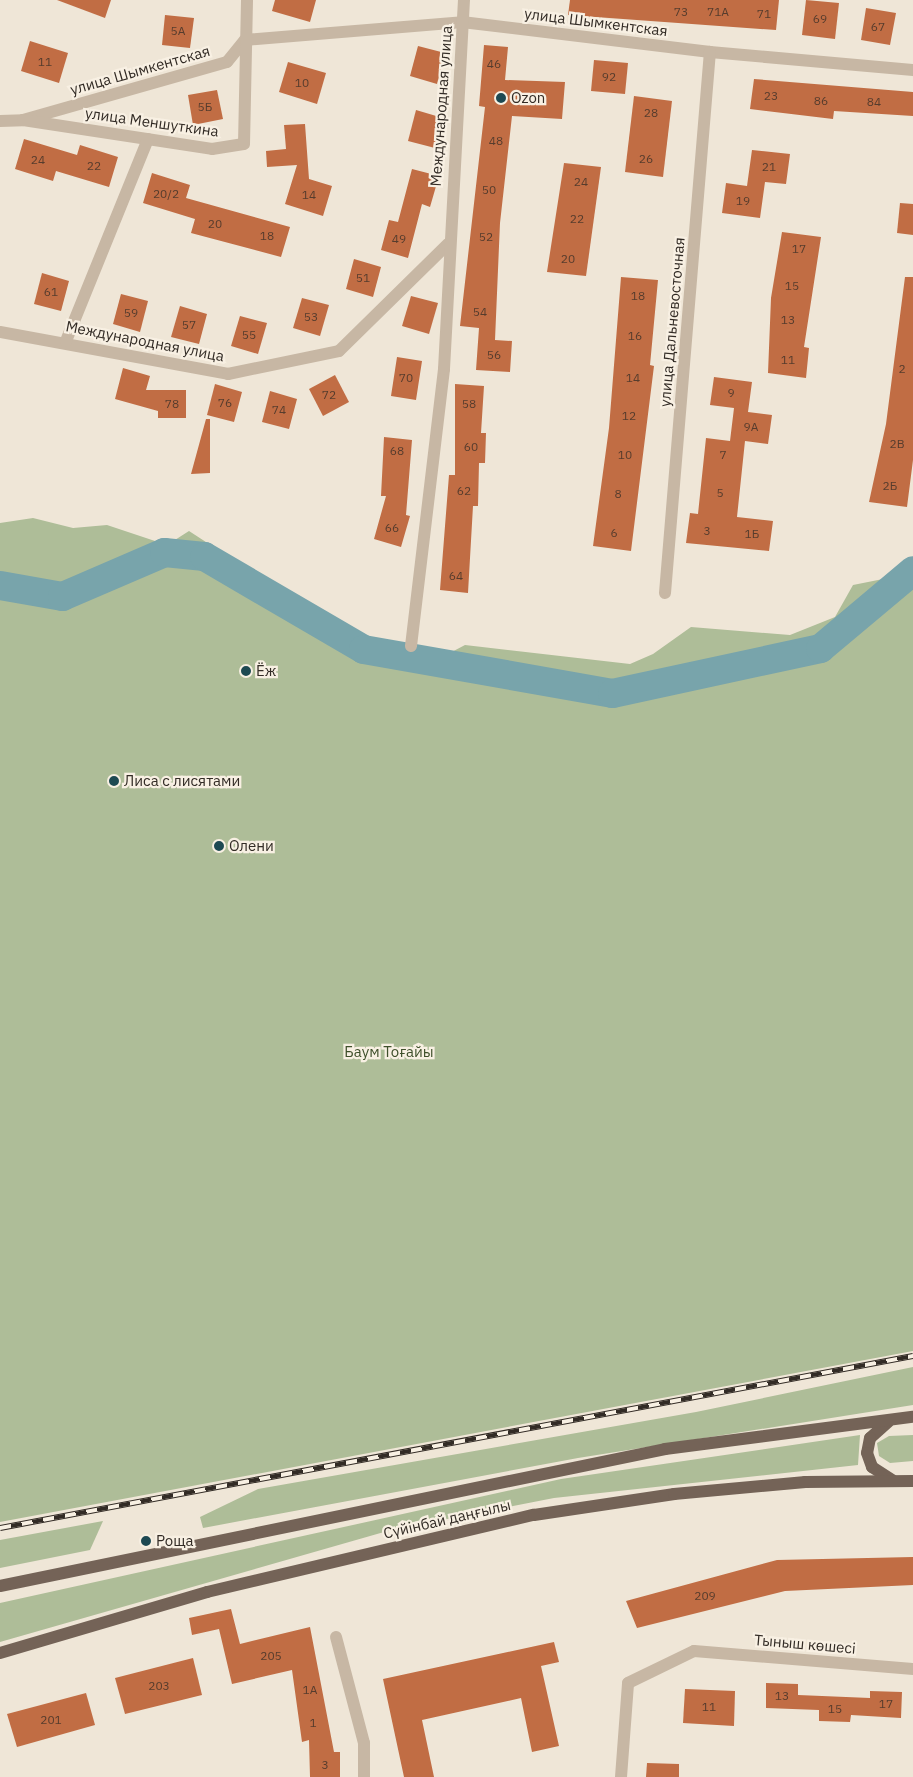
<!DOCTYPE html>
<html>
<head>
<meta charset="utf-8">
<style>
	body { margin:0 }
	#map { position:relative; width:913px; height:1777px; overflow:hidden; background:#efe6d7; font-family:"IBM Plex Sans",sans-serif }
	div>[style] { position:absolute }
	.green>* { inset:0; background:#aebd98 }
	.river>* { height:29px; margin:-14.5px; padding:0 14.5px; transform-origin:14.5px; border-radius:14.5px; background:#78a4ab }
	.building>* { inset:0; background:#c16d44 }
	.minor>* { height:12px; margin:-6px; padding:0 6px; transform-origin:6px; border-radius:6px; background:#c7b7a4 }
	.primary>* { height:12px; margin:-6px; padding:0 6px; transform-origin:6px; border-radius:6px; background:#746357 }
	.rail>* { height:5.5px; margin-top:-2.75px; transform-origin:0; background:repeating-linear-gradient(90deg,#f8f0e3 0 11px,#322b25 0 22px); box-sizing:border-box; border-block:1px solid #322b25 }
	.dots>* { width:14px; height:14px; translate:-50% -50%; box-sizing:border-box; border:2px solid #f8f0e3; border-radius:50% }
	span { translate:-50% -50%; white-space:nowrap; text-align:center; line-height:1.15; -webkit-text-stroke:4.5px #f8f0e3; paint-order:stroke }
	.number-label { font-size:12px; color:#563c2d }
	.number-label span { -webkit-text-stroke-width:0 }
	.street-label { font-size:15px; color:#322b25 }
	.poi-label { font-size:15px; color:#322b25 }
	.left { translate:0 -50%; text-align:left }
	.park-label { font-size:15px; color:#3e4f2a }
</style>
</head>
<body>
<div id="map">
	<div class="green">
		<i style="clip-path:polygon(33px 518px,73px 528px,107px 525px,167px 545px,189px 531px,317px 614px,336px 634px,363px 649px,427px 665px,465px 645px,630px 664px,653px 654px,691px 627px,790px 635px,835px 617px,853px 585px,913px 573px,913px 1351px,0 1522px,0 523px)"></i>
		<i style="clip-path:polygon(913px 1367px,913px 1405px,578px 1458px,203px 1528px,200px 1517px,258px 1489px,696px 1412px)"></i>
		<i style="clip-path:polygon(860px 1435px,858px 1465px,554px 1498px,391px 1530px,0 1642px,0 1603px,561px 1479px)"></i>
		<i style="clip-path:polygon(913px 1435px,913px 1461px,890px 1463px,879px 1456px,877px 1443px,889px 1436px)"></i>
		<i style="clip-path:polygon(103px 1521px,90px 1550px,0 1568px,0 1540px)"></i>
	</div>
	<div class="river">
		<i style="left:0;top:585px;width:63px;rotate:10.1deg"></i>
		<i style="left:62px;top:596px;width:111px;rotate:-23.3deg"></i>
		<i style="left:164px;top:552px;width:40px;rotate:5.7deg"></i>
		<i style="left:204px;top:556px;width:184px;rotate:30.3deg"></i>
		<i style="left:363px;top:649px;width:253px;rotate:10deg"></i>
		<i style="left:612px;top:693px;width:213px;rotate:-12.2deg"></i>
		<i style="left:820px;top:648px;width:121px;rotate:-40deg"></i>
	</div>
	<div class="building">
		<i style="clip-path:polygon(57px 0,111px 0,105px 18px)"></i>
		<i style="clip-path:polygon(275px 0,316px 0,310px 22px,272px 11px)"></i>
		<i style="clip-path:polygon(570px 0,779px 0,776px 30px,568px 15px)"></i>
		<i style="clip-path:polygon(806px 0,839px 3px,835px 39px,802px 35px)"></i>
		<i style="clip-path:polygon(866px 8px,896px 13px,890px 45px,861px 40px)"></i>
		<i style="clip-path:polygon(165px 15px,194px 18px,190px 48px,162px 45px)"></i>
		<i style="clip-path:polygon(30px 41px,68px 53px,59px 83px,21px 71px)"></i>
		<i style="clip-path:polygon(484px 45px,508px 47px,505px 80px,565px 82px,562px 119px,512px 116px,500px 223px,495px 340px,512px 341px,510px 372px,476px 370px,479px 328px,460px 326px,485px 107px,479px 106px)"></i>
		<i style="clip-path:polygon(418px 46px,445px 53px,437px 84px,410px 76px)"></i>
		<i style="clip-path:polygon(594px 60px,628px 63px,625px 94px,591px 91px)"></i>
		<i style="clip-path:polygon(288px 62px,326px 73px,317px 104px,279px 92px)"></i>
		<i style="clip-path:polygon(754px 79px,913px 92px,913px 116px,834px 111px,833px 119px,750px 109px)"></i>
		<i style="clip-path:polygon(217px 90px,223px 119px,193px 125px,188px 95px)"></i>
		<i style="clip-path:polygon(634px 96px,672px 101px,663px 177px,625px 172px)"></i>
		<i style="clip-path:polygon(416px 110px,443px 118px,435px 148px,408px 141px)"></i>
		<i style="clip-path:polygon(305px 124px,309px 179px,332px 186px,323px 216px,285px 204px,297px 165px,267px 167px,266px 151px,286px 149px,284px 125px)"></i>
		<i style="clip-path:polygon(24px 139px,77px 155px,80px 145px,118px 157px,109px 187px,56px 171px,53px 181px,15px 169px)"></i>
		<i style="clip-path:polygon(752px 150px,790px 154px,786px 184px,765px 182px,760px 218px,722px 213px,726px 183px,747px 186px)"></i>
		<i style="clip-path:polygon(564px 163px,601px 167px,586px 276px,547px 272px)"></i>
		<i style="clip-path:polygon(412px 169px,439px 176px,430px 207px,422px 204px,408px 258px,381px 250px,389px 220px,398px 222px)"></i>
		<i style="clip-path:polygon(152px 173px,190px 185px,186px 198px,290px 227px,281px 257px,191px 233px,195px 219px,143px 203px)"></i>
		<i style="clip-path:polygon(900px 203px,913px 204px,913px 235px,897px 233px)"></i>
		<i style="clip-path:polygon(782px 232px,821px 237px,804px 347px,809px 348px,806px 378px,768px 373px,771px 298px)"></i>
		<i style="clip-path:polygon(354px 259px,381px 267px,373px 297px,346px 289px)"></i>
		<i style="clip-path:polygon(42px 273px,69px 281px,61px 311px,34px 304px)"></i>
		<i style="clip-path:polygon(621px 277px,658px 280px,650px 365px,654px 366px,631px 551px,593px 546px,609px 428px)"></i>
		<i style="clip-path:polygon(905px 277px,913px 277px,913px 460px,907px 507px,869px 502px,886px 424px)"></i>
		<i style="clip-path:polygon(121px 294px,148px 301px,140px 332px,113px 324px)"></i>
		<i style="clip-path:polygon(411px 296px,438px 303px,429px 334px,402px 326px)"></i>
		<i style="clip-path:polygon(302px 298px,329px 305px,320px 336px,293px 328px)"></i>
		<i style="clip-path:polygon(180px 306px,207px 314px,199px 344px,171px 337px)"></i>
		<i style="clip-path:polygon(240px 316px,267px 323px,258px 354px,231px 346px)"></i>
		<i style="clip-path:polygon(397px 357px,422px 361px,416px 400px,391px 396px)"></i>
		<i style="clip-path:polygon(123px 368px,150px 376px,146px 390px,186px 390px,186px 418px,158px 418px,158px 411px,115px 399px)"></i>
		<i style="clip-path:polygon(335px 375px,349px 402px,323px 416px,309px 389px)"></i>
		<i style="clip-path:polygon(714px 377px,752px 382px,748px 412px,772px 415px,768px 444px,745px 441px,737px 517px,773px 521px,769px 551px,686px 543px,690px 513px,698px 514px,706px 438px,730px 441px,734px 408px,710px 405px)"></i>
		<i style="clip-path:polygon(215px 384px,242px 392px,234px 422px,207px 415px)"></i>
		<i style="clip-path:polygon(455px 384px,484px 386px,481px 433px,486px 433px,485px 463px,479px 463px,478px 506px,473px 506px,468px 593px,440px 590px,449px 475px,455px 475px)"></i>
		<i style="clip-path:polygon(270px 391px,297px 399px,289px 429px,262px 422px)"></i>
		<i style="clip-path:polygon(206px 419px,210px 419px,210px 473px,191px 474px)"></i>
		<i style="clip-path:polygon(384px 437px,412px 440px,406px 515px,410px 516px,401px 547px,374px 539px,386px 496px,381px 496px)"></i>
		<i style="clip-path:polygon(913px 1557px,913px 1585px,785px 1591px,637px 1628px,626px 1601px,777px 1560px)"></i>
		<i style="clip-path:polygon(231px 1609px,240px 1644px,310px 1627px,334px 1752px,340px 1752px,340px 1777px,310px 1777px,309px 1740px,302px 1742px,292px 1670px,232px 1684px,219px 1629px,192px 1635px,189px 1618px)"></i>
		<i style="clip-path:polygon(554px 1642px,559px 1662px,541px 1666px,559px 1746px,532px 1752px,521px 1698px,422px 1720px,434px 1777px,404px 1777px,383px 1679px)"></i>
		<i style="clip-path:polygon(193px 1658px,202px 1695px,125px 1714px,115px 1678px)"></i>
		<i style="clip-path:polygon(766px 1683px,798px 1684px,798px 1695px,870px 1698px,870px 1691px,902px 1692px,901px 1718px,851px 1715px,850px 1722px,819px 1721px,819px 1710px,766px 1708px)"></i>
		<i style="clip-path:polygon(685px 1689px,735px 1691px,734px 1726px,683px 1723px)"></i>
		<i style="clip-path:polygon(86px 1693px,95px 1725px,17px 1747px,7px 1714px)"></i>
		<i style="clip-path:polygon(647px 1763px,679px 1764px,679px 1777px,646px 1777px)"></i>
	</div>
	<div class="minor">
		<i style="left:23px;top:120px;width:212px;rotate:-15.9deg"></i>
		<i style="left:227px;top:62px;width:28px;rotate:-51deg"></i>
		<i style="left:245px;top:40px;width:218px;rotate:-4.7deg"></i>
		<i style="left:462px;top:22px;width:250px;rotate:6.9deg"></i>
		<i style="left:710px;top:52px;width:204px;rotate:5.1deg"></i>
		<i style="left:0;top:121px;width:23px;rotate:-2deg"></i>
		<i style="left:23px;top:120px;width:191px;rotate:8.7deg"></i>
		<i style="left:212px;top:149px;width:32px;rotate:-9deg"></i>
		<i style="left:244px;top:144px;width:144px;rotate:-88.8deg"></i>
		<i style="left:0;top:332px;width:232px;rotate:10.4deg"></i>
		<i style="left:228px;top:374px;width:113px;rotate:-11.7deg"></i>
		<i style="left:339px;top:351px;width:153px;rotate:-44.5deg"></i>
		<i style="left:66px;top:341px;width:218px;rotate:-67.9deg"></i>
		<i style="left:665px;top:593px;width:543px;rotate:-85.25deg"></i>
		<i style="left:411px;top:646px;width:279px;rotate:-83.2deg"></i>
		<i style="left:444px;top:369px;width:370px;rotate:-86.9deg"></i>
		<i style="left:336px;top:1637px;width:110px;rotate:75.2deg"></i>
		<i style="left:364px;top:1743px;width:34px;rotate:90deg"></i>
		<i style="left:621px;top:1777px;width:94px;rotate:-85.7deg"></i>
		<i style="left:628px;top:1683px;width:73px;rotate:-25.9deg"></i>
		<i style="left:694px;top:1651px;width:220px;rotate:4.7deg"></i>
	</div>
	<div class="primary">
		<i style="left:888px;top:1422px;width:24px;rotate:138deg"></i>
		<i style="left:870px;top:1438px;width:15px;rotate:101deg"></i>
		<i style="left:867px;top:1453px;width:15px;rotate:70deg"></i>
		<i style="left:872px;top:1467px;width:24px;rotate:33deg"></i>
		<i style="left:0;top:1586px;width:679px;rotate:-11.64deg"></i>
		<i style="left:665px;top:1449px;width:250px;rotate:-7.4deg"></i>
		<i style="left:0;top:1653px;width:216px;rotate:-16.4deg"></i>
		<i style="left:207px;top:1592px;width:336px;rotate:-13.3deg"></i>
		<i style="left:534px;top:1515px;width:142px;rotate:-8.5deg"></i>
		<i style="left:674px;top:1494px;width:132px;rotate:-5.2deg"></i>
		<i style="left:805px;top:1482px;width:108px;rotate:-0.5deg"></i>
	</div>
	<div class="rail">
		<i style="left:0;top:1528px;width:929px;rotate:-10.67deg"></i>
	</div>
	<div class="dots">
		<i style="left:501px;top:98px;background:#1d4952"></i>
		<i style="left:246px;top:671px;background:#1d4952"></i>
		<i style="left:114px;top:781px;background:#1d4952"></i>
		<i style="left:219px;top:846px;background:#1d4952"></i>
		<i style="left:146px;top:1541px;background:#1d4952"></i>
	</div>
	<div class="number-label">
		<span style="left:681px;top:12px">73</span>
		<span style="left:718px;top:12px">71А</span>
		<span style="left:764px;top:14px">71</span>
		<span style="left:820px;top:19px">69</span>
		<span style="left:878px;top:27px">67</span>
		<span style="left:178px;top:31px">5А</span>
		<span style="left:45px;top:62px">11</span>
		<span style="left:494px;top:64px">46</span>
		<span style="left:609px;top:77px">92</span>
		<span style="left:302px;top:83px">10</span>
		<span style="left:771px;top:96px">23</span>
		<span style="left:821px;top:101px">86</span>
		<span style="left:874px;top:102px">84</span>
		<span style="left:205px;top:107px">5Б</span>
		<span style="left:651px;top:113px">28</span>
		<span style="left:496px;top:141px">48</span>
		<span style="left:646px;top:159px">26</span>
		<span style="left:38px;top:160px">24</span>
		<span style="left:94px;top:166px">22</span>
		<span style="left:769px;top:167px">21</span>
		<span style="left:581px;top:182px">24</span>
		<span style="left:489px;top:190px">50</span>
		<span style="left:166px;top:194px">20/2</span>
		<span style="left:309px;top:195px">14</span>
		<span style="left:743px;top:201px">19</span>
		<span style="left:577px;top:219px">22</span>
		<span style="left:215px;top:224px">20</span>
		<span style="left:267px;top:236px">18</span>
		<span style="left:486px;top:237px">52</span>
		<span style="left:399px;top:239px">49</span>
		<span style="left:799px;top:249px">17</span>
		<span style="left:568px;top:259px">20</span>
		<span style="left:363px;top:278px">51</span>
		<span style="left:792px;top:286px">15</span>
		<span style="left:51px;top:292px">61</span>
		<span style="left:638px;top:296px">18</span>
		<span style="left:480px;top:312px">54</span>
		<span style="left:131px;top:313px">59</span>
		<span style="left:311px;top:317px">53</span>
		<span style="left:788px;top:320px">13</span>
		<span style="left:189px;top:325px">57</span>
		<span style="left:249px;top:335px">55</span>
		<span style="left:635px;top:336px">16</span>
		<span style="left:494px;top:355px">56</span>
		<span style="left:788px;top:360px">11</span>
		<span style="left:902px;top:369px">2</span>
		<span style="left:406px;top:378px">70</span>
		<span style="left:633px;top:378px">14</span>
		<span style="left:731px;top:393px">9</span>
		<span style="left:329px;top:395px">72</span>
		<span style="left:225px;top:403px">76</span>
		<span style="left:172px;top:404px">78</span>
		<span style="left:469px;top:404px">58</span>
		<span style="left:279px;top:410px">74</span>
		<span style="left:629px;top:416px">12</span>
		<span style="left:751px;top:427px">9А</span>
		<span style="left:897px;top:444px">2В</span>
		<span style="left:471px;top:447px">60</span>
		<span style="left:397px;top:451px">68</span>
		<span style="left:625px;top:455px">10</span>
		<span style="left:723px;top:455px">7</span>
		<span style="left:890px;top:486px">2Б</span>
		<span style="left:464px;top:491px">62</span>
		<span style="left:720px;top:493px">5</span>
		<span style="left:618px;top:494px">8</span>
		<span style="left:392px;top:528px">66</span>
		<span style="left:707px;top:531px">3</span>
		<span style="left:614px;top:533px">6</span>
		<span style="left:752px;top:534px">1Б</span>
		<span style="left:456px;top:576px">64</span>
		<span style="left:705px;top:1596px">209</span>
		<span style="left:271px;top:1656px">205</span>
		<span style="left:159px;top:1686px">203</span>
		<span style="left:310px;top:1690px">1А</span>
		<span style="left:782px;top:1696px">13</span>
		<span style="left:886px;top:1704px">17</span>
		<span style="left:709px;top:1707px">11</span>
		<span style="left:835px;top:1709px">15</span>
		<span style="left:51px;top:1720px">201</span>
		<span style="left:313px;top:1723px">1</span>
		<span style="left:325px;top:1765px">3</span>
	</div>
	<div class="street-label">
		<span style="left:596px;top:22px;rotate:7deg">улица Шымкентская</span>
		<span style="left:140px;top:70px;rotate:-16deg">улица Шымкентская</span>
		<span style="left:441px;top:106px;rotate:-86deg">Международная улица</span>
		<span style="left:152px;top:122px;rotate:8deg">улица Меншуткина</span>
		<span style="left:672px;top:322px;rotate:-85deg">улица Дальневосточная</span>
		<span style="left:145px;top:341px;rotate:11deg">Международная улица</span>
		<span style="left:447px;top:1519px;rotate:-13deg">Сүйінбай даңғылы</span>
		<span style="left:805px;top:1644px;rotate:5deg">Тыныш көшесі</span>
	</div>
	<div class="poi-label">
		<span class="left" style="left:511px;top:98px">Ozon</span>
		<span class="left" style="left:256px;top:671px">Ёж</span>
		<span class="left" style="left:124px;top:781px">Лиса с лисятами</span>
		<span class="left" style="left:229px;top:846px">Олени</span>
		<span class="left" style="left:156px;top:1541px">Роща</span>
	</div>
	<div class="park-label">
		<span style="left:389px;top:1052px">Баум Тоғайы</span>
	</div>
</div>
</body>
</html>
